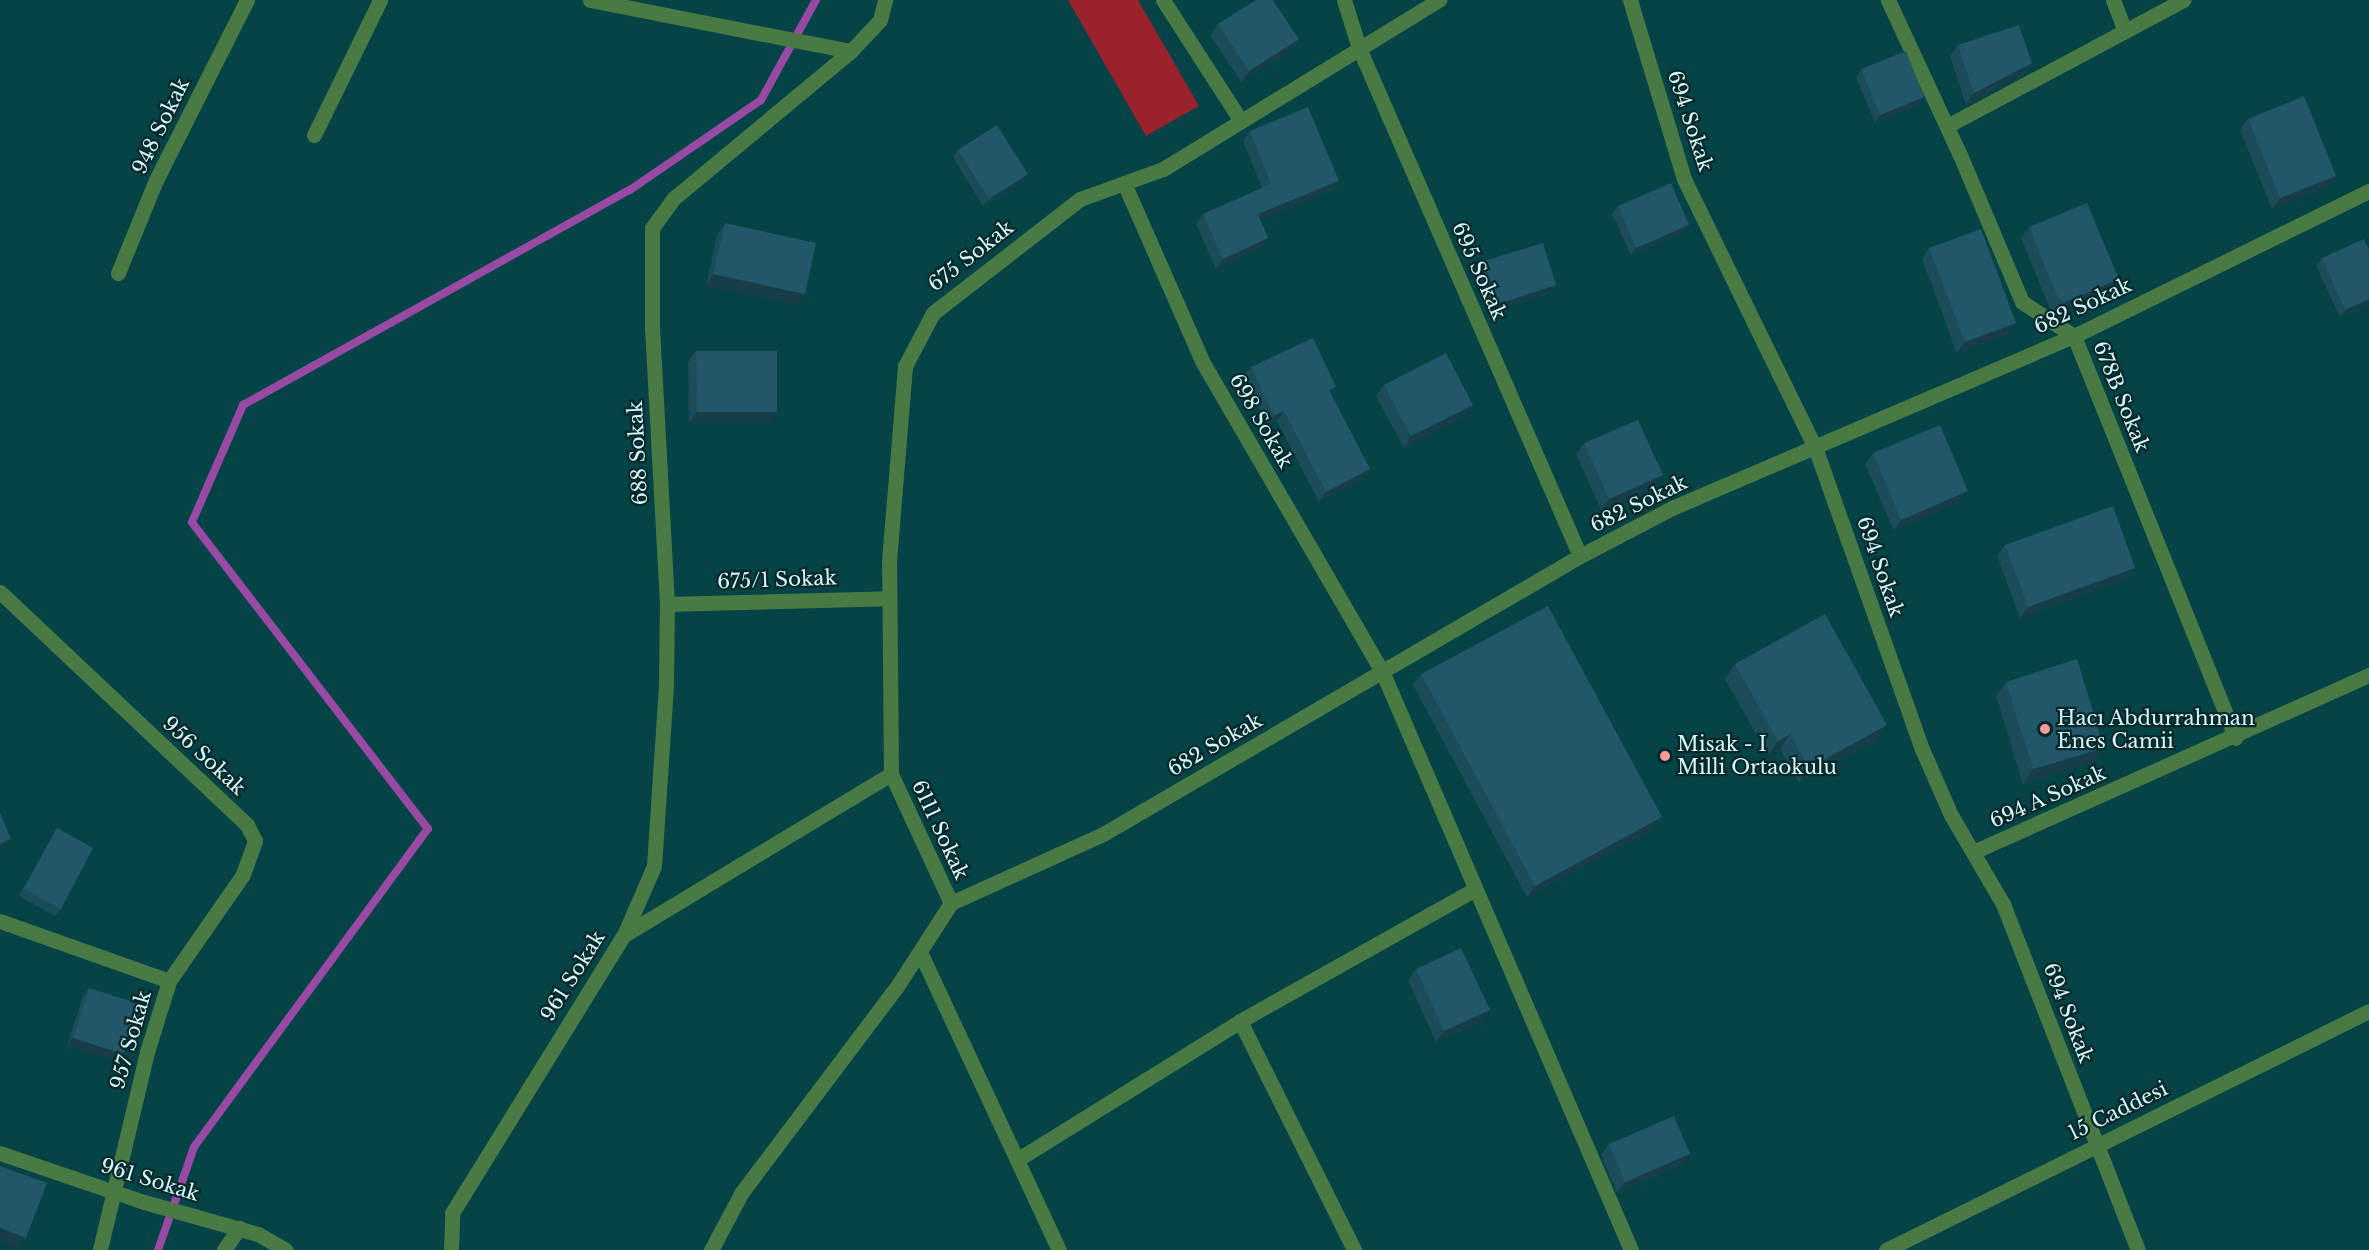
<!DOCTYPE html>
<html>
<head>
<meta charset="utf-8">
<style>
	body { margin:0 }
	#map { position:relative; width:2369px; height:1250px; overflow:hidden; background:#054347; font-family:"Libre Baskerville",serif }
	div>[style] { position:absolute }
	.green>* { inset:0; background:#9a222c }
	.stream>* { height:8px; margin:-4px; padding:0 4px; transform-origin:4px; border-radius:4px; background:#9749a3 }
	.minor>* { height:15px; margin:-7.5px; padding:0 7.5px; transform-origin:7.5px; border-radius:7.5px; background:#497a44 }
	.tertiary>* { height:15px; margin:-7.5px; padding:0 7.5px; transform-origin:7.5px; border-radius:7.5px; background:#497a44 }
	.wall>* { inset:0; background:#1c4b59 }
	.shaded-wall>* { inset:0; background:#173d49 }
	.building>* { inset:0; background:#215768 }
	.dots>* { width:16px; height:16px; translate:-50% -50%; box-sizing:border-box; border:3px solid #082729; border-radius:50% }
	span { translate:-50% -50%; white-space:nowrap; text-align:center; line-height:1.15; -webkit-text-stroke:4.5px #082729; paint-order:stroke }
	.street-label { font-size:20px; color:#d5f7fa }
	.poi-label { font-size:20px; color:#d5f7fa }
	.left { translate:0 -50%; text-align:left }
</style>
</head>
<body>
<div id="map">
	<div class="green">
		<i style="clip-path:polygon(1068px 0,1138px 0,1199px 106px,1146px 136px)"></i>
	</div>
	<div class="stream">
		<i style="left:158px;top:1250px;width:109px;rotate:-70.7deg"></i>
		<i style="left:194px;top:1147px;width:395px;rotate:-53.7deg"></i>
		<i style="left:428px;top:829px;width:387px;rotate:-127.6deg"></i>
		<i style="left:192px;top:522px;width:128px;rotate:-66.4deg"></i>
		<i style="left:243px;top:405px;width:443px;rotate:-29.1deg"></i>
		<i style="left:630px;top:190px;width:159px;rotate:-34.5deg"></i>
		<i style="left:761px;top:100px;width:114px;rotate:-61.2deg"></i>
	</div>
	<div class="minor">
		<i style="left:590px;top:0;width:266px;rotate:11.1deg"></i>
		<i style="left:1163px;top:0;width:144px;rotate:57.2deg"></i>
		<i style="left:1344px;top:0;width:50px;rotate:72.6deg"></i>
		<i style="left:1359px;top:48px;width:554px;rotate:66.49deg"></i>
		<i style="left:1630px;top:0;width:187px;rotate:73.2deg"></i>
		<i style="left:1684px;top:179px;width:301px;rotate:64deg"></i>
		<i style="left:1816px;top:450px;width:317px;rotate:70.5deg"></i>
		<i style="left:1922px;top:749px;width:72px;rotate:66.3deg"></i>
		<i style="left:1951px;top:815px;width:103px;rotate:59.7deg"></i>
		<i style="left:2003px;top:904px;width:371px;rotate:68.7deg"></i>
		<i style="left:1888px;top:0;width:171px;rotate:65.1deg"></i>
		<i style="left:1960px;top:155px;width:160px;rotate:67.1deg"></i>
		<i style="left:2022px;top:302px;width:62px;rotate:33.2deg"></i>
		<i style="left:2074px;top:336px;width:433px;rotate:68.1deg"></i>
		<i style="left:2113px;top:0;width:33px;rotate:69deg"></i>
		<i style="left:1947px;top:126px;width:268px;rotate:-28.1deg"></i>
		<i style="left:314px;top:135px;width:150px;rotate:-63.9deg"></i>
		<i style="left:1124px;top:183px;width:194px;rotate:66.3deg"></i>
		<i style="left:1202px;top:361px;width:358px;rotate:59.9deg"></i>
		<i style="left:1382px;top:671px;width:630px;rotate:66.73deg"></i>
		<i style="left:118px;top:273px;width:100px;rotate:-67.8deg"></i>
		<i style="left:156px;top:180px;width:202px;rotate:-63.2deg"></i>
		<i style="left:0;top:592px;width:340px;rotate:43.3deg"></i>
		<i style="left:247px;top:825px;width:18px;rotate:63deg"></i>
		<i style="left:255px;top:841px;width:37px;rotate:110deg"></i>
		<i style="left:242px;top:876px;width:128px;rotate:124.8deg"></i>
		<i style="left:169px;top:981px;width:74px;rotate:107.2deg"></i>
		<i style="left:147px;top:1052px;width:204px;rotate:103.4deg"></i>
		<i style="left:667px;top:604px;width:222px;rotate:-1.5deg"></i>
		<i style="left:1973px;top:852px;width:434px;rotate:-24.1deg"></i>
		<i style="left:951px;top:903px;width:167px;rotate:-24.4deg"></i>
		<i style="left:1103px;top:834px;width:552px;rotate:-30.23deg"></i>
		<i style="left:1580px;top:556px;width:104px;rotate:-27.6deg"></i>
		<i style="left:1672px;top:508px;width:437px;rotate:-23.2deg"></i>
		<i style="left:2074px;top:336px;width:329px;rotate:-26.2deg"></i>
		<i style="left:951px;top:903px;width:142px;rotate:-114.9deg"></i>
		<i style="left:891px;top:774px;width:213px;rotate:-90.5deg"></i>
		<i style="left:889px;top:561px;width:196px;rotate:-85.3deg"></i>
		<i style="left:905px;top:366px;width:60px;rotate:-62.2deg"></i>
		<i style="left:933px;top:313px;width:186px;rotate:-37.8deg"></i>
		<i style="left:1080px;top:199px;width:88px;rotate:-19.9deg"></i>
		<i style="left:1163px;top:169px;width:324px;rotate:-31.5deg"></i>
		<i style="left:0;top:921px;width:179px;rotate:19.5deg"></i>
		<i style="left:624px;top:935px;width:75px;rotate:-66.5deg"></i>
		<i style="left:654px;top:866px;width:183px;rotate:-86.2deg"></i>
		<i style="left:666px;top:683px;width:79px;rotate:-89.3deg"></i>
		<i style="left:667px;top:604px;width:278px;rotate:-93.1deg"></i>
		<i style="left:652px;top:326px;width:98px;rotate:-90deg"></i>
		<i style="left:652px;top:228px;width:37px;rotate:-54deg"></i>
		<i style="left:674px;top:198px;width:230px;rotate:-39.7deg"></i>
		<i style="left:851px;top:51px;width:42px;rotate:-46.9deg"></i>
		<i style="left:880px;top:20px;width:21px;rotate:-76deg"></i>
		<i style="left:920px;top:952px;width:329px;rotate:65deg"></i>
		<i style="left:1240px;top:1021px;width:256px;rotate:63.5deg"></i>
		<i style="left:0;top:1153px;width:152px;rotate:18.8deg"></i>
		<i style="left:144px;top:1202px;width:118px;rotate:15.7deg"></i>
		<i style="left:258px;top:1234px;width:32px;rotate:30deg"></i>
		<i style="left:1017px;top:1160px;width:263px;rotate:-31.9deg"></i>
		<i style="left:1240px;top:1021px;width:270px;rotate:-29.3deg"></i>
		<i style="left:224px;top:1250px;width:27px;rotate:-56deg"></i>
		<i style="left:451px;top:1250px;width:37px;rotate:-88deg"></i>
		<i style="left:452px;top:1213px;width:327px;rotate:-58.3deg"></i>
		<i style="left:624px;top:935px;width:312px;rotate:-31.1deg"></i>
		<i style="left:711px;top:1250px;width:66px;rotate:-61.9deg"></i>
		<i style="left:742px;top:1192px;width:256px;rotate:-53deg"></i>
		<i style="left:896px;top:988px;width:101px;rotate:-57.1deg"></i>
	</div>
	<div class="tertiary">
		<i style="left:1886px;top:1250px;width:539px;rotate:-26.33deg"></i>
	</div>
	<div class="wall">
		<i style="clip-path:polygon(1218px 24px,1299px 39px,1291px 50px,1241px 82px,1210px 35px)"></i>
		<i style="clip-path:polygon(1958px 45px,2032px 63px,2024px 74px,1966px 105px,1950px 56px)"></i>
		<i style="clip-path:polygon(1861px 69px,1924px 97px,1919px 105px,1875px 123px,1856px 77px)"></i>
		<i style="clip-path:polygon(2248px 119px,2336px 176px,2328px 187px,2272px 209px,2240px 130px)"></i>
		<i style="clip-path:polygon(1250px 131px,1332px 191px,1260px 220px,1261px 248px,1216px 269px,1196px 224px,1203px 214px,1262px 188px,1243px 141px)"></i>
		<i style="clip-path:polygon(958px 150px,1023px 182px,983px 206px,953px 157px)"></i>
		<i style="clip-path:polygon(1618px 206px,1684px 232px,1631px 255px,1612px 214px)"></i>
		<i style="clip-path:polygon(725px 223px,805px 294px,797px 305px,706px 286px,717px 235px)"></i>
		<i style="clip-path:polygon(2029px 227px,2111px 290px,2057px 313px,2050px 309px,2021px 238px)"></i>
		<i style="clip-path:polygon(1929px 248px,2008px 334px,1957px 353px,1922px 259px)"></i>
		<i style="clip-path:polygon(2369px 250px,2369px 304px,2340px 317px,2316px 266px,2322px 258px)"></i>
		<i style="clip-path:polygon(1484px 261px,1556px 285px,1551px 293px,1492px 312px,1479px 269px)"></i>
		<i style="clip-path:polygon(696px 351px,777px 412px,769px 423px,689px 423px,688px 362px)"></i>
		<i style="clip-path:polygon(1251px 367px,1331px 394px,1370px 469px,1364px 478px,1319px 502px,1277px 421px,1267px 425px,1244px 376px)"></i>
		<i style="clip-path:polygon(1384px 385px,1473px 405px,1465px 416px,1404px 448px,1376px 396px)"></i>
		<i style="clip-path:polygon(1584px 443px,1655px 487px,1601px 510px,1576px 454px)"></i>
		<i style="clip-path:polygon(1873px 453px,1960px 502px,1894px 531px,1865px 464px)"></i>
		<i style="clip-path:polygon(2005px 545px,2135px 568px,2127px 579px,2020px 618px,1997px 556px)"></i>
		<i style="clip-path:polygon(1735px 664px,1887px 725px,1876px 740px,1799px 783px,1780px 749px,1768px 755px,1725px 679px)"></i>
		<i style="clip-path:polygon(1421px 674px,1654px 829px,1527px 897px,1413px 685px)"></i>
		<i style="clip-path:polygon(2006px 682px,2094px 762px,2023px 784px,1996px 696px)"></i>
		<i style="clip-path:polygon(57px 828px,61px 909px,55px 916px,19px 896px,52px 836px)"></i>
		<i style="clip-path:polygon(1416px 969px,1490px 1010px,1482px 1022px,1436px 1042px,1408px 980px)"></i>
		<i style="clip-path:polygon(89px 988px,118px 1062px,67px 1046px,83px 996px)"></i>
		<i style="clip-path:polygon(1609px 1144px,1682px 1165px,1617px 1193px,1601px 1155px)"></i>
	</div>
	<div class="shaded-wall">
		<i style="clip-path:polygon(1299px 39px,1291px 50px,1241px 82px,1249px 71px)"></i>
		<i style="clip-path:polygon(2032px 63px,2024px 74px,1966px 105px,1974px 93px)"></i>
		<i style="clip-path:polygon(1924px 97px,1919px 105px,1875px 123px,1880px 115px)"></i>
		<i style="clip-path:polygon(1028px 174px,1023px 182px,983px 206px,989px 199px)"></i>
		<i style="clip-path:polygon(2336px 176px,2328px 187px,2272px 209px,2280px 198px)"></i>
		<i style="clip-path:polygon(1339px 181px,1332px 191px,1251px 224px,1258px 214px)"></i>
		<i style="clip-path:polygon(1689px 225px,1684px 232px,1631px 255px,1636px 248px)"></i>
		<i style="clip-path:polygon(1268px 238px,1261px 248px,1216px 269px,1223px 259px)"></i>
		<i style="clip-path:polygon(713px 274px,805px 294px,797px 305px,706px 286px)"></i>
		<i style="clip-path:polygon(2119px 279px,2111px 290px,2057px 313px,2065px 302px)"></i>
		<i style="clip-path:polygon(1556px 285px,1551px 293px,1492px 312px,1498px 304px)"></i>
		<i style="clip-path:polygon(2369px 299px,2369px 304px,2340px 317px,2345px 310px)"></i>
		<i style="clip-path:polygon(2016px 323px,2008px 334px,1957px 353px,1965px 342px)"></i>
		<i style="clip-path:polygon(1473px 405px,1465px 416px,1404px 448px,1411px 436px)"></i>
		<i style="clip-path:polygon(1284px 411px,1277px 421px,1267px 425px,1274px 416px)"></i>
		<i style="clip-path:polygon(697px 412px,777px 412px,769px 423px,689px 423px)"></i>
		<i style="clip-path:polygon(1370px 469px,1364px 478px,1319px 502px,1326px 492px)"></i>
		<i style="clip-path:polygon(1663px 475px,1655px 487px,1601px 510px,1609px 499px)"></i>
		<i style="clip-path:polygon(1968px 491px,1960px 502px,1894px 531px,1901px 520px)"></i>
		<i style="clip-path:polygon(2135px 568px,2127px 579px,2020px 618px,2028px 607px)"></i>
		<i style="clip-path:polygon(1887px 725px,1876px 740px,1799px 783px,1809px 768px)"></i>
		<i style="clip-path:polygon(1790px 734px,1780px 749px,1768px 755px,1778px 741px)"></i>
		<i style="clip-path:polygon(2104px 748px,2094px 762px,2023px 784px,2033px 769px)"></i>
		<i style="clip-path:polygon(1662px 817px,1654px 829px,1527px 897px,1535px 886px)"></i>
		<i style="clip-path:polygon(11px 839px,6px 847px,0 849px,0 844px)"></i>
		<i style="clip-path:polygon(1490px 1010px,1482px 1022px,1436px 1042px,1444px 1031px)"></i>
		<i style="clip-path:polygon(73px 1038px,123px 1054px,118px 1062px,67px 1046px)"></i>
		<i style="clip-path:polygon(1690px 1154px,1682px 1165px,1617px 1193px,1625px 1182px)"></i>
		<i style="clip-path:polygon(0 1228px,26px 1238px,18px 1249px,0 1242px)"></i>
	</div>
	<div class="building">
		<i style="clip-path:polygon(1256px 0,1273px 0,1299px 39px,1249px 71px,1218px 24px)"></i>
		<i style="clip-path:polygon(2019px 25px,2032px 63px,1974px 93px,1958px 45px)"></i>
		<i style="clip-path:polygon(1906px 51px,1924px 97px,1880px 115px,1861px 69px)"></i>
		<i style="clip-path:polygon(2304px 96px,2336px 176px,2280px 198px,2248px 119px)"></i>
		<i style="clip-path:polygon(1308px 107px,1339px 181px,1258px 214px,1268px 238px,1223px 259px,1203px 214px,1271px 184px,1250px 131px)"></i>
		<i style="clip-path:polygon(997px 125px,1028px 174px,989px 199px,958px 150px)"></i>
		<i style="clip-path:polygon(1671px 183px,1689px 225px,1636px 248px,1618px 206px)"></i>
		<i style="clip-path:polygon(2087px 203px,2119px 279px,2065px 302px,2058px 298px,2029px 227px)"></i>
		<i style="clip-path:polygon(725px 223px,816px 243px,805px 294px,713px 274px)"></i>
		<i style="clip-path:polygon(1981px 229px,2016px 323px,1965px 342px,1929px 248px)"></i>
		<i style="clip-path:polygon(2364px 239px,2369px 250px,2369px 299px,2345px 310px,2322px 258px)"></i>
		<i style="clip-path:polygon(1543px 243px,1556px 285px,1498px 304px,1484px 261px)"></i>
		<i style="clip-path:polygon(1313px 338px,1336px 387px,1329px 390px,1370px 469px,1326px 492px,1284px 411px,1274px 416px,1251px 367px)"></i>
		<i style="clip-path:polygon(696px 351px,777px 351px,777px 412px,697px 412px)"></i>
		<i style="clip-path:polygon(1446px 353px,1473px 405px,1411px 436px,1384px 385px)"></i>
		<i style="clip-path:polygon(1638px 420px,1663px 475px,1609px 499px,1584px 443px)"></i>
		<i style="clip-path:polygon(1940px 425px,1968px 491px,1901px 520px,1873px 453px)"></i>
		<i style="clip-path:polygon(2113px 506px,2135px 568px,2028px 607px,2005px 545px)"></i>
		<i style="clip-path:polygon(1548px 606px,1662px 817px,1535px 886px,1421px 674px)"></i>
		<i style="clip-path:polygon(1825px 614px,1887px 725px,1809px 768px,1790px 734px,1778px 741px,1735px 664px)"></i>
		<i style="clip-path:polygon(2077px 659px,2104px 748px,2033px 769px,2006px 682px)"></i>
		<i style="clip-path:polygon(0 813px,11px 839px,0 844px)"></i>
		<i style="clip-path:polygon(57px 828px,93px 848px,61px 909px,24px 889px)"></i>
		<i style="clip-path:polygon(1461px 948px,1490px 1010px,1444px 1031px,1416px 969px)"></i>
		<i style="clip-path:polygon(89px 988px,140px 1004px,123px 1054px,73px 1038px)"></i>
		<i style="clip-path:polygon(1674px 1116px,1690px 1154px,1625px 1182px,1609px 1144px)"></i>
		<i style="clip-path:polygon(0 1166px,47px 1183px,26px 1238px,0 1228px)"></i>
	</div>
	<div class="dots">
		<i style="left:2045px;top:729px;background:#f59b98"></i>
		<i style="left:1665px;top:756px;background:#f59b98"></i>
	</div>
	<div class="street-label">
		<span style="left:1690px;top:121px;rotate:72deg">694 Sokak</span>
		<span style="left:161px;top:126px;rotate:-64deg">948 Sokak</span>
		<span style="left:971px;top:256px;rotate:-38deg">675 Sokak</span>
		<span style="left:1479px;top:271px;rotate:66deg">695 Sokak</span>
		<span style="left:2083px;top:306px;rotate:-25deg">682 Sokak</span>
		<span style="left:2121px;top:397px;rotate:68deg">678B Sokak</span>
		<span style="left:1261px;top:421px;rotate:60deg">698 Sokak</span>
		<span style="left:638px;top:453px;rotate:-93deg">688 Sokak</span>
		<span style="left:1639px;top:504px;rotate:-26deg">682 Sokak</span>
		<span style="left:1880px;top:567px;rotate:71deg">694 Sokak</span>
		<span style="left:777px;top:580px;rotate:-2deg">675/1 Sokak</span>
		<span style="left:1215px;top:745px;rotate:-30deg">682 Sokak</span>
		<span style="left:204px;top:756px;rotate:43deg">956 Sokak</span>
		<span style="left:2048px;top:797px;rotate:-24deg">694 A Sokak</span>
		<span style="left:940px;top:830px;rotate:65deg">6111 Sokak</span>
		<span style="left:573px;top:976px;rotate:-58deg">961 Sokak</span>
		<span style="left:2068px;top:1013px;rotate:69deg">694 Sokak</span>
		<span style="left:131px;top:1040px;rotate:-74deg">957 Sokak</span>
		<span style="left:2118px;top:1111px;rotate:-26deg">15 Caddesi</span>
		<span style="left:150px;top:1180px;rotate:17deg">961 Sokak</span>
	</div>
	<div class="poi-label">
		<span class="left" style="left:2057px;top:730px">Hacı Abdurrahman<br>Enes Camii</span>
		<span class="left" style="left:1677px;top:756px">Misak - I<br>Milli Ortaokulu</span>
	</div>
</div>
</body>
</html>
